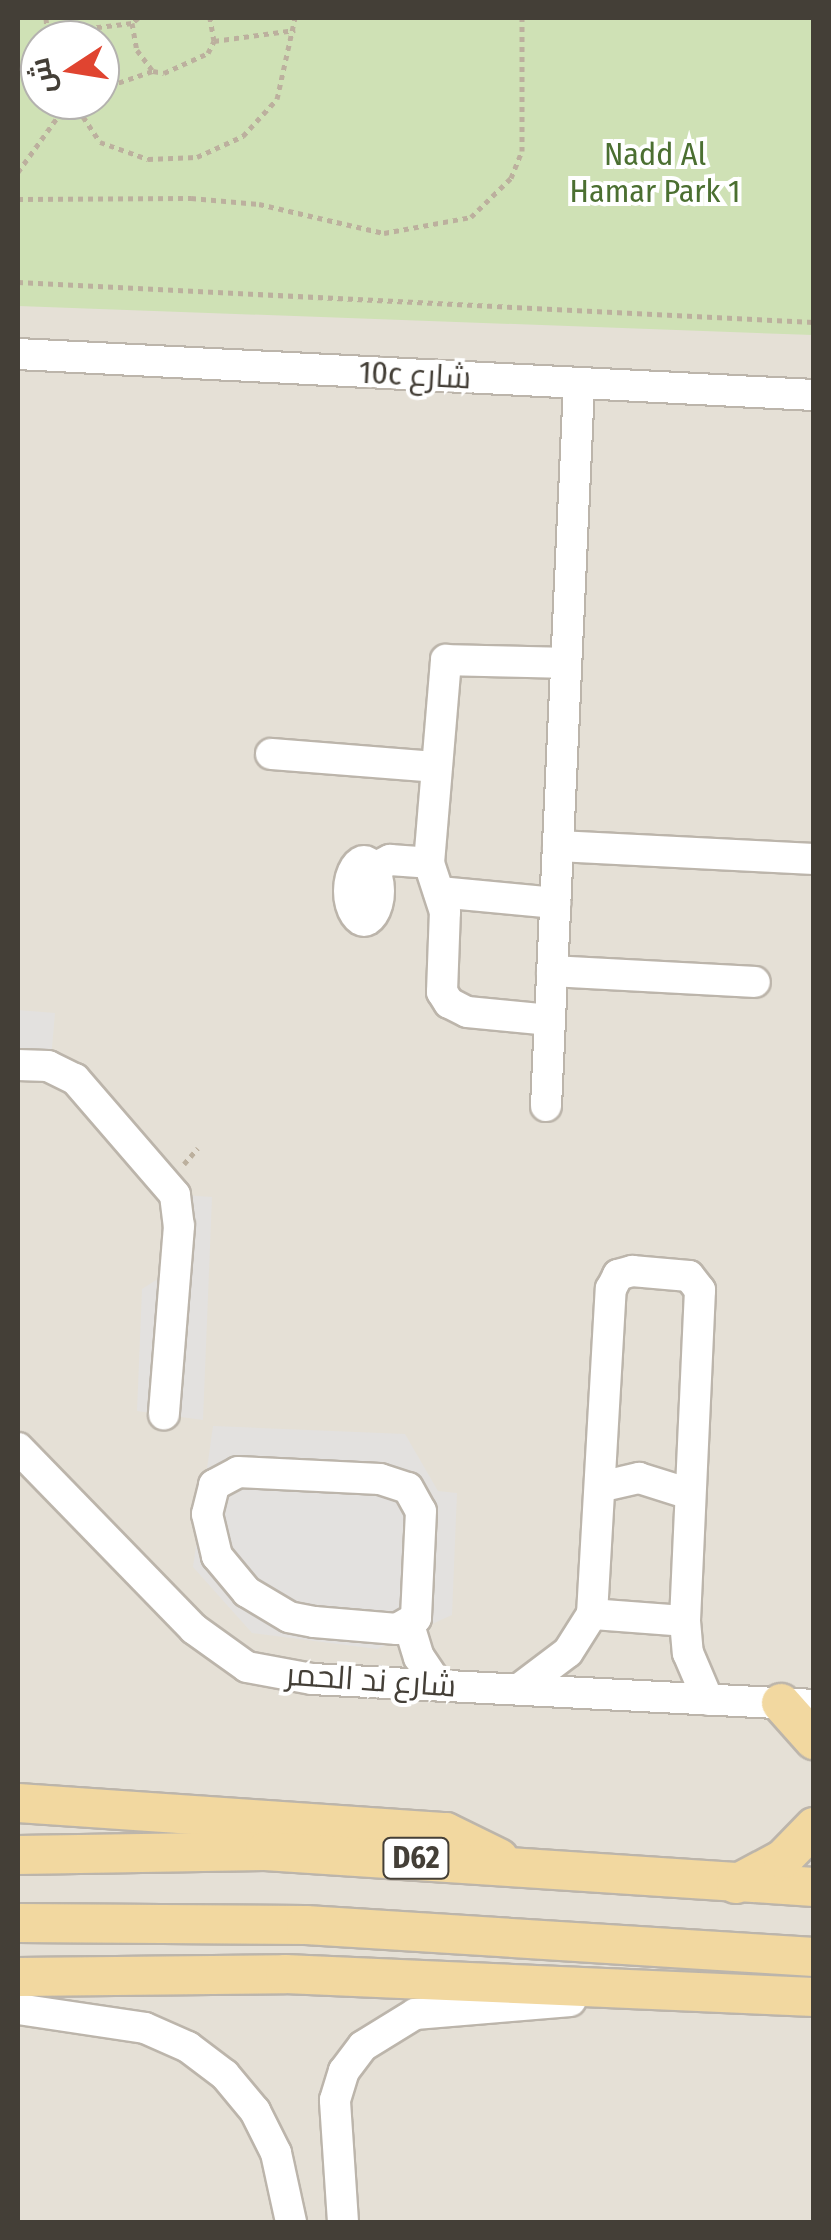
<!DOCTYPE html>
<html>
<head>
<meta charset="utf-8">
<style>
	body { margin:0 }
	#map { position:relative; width:831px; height:2240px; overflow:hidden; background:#f2eee8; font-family:"Fira Sans Condensed",Cairo,sans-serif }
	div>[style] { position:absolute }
	.residential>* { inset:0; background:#e5e0d6 }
	.green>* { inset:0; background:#cfe1b5 }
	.parking>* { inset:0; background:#e3e1df }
	.path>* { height:5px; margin-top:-2.5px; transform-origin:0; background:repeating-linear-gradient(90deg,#bcb09e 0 5px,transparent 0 10px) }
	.roads { filter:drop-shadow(2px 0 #bcb5ab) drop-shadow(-2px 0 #bcb5ab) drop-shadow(0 2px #bcb5ab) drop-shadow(0 -2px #bcb5ab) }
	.minor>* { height:30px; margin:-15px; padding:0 15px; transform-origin:15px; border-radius:15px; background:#fff }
	.minor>.ring { margin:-15px; padding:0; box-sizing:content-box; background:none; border:30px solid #fff; border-radius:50% }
	.major>* { height:38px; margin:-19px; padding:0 19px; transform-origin:19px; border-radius:19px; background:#f2d8a0 }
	span { translate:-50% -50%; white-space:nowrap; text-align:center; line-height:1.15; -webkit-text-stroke:8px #fff; paint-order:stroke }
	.shield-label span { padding:2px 8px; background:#fff; border:2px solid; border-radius:8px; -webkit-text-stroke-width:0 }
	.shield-label { font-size:30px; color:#443f37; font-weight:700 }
	.park-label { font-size:32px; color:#4b6f31 }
	.street-label { font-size:32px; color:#443f37 }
	.frame { position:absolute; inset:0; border:20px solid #443f37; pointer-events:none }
	.north { position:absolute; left:20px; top:20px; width:100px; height:100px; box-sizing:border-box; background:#fff; border:2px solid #b4b2af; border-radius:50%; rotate:258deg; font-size:28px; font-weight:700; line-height:40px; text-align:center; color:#443f37 }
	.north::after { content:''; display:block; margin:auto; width:35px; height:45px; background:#e04430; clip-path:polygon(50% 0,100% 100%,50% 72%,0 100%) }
</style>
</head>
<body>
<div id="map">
	<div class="residential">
		<i style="clip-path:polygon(evenodd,18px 18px,813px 18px,813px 2222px,18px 2222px,18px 18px,40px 40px,100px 40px,100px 100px,40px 100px,40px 40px)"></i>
	</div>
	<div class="green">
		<i style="clip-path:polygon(evenodd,18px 18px,813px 18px,813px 335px,18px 306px,18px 18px,40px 40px,100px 40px,100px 100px,40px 100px,40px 40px)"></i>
	</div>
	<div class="parking">
		<i style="clip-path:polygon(18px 1010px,55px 1013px,49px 1082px,18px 1080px)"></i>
		<i style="clip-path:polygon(169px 1194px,212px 1197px,203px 1420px,137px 1411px,142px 1289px,167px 1273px)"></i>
		<i style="clip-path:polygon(213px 1426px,405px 1434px,438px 1491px,457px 1493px,452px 1615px,377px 1649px,252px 1633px,193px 1567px)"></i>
	</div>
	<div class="path">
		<i style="left:46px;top:18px;width:22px;rotate:85deg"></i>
		<i style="left:138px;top:18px;width:8px;rotate:140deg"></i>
		<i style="left:132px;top:23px;width:27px;rotate:80deg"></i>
		<i style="left:137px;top:50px;width:26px;rotate:53deg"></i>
		<i style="left:153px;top:71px;width:11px;rotate:10deg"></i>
		<i style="left:164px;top:73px;width:48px;rotate:-24.4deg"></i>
		<i style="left:208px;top:53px;width:13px;rotate:-63deg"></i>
		<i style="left:214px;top:41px;width:23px;rotate:-100deg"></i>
		<i style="left:47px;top:33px;width:86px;rotate:-6.7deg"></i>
		<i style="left:214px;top:41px;width:82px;rotate:-7.7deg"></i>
		<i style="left:100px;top:89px;width:56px;rotate:-18.8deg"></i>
		<i style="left:72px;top:100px;width:50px;rotate:56.3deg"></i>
		<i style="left:100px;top:142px;width:51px;rotate:19.5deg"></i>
		<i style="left:148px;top:159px;width:49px;rotate:-2.3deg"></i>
		<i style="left:197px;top:157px;width:51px;rotate:-24.5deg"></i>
		<i style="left:243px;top:136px;width:50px;rotate:-47.4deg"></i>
		<i style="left:277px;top:99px;width:83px;rotate:-77.5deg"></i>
		<i style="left:18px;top:172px;width:89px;rotate:-54.2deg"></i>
		<i style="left:18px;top:199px;width:173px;rotate:-0.3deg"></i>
		<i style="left:191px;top:198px;width:68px;rotate:5deg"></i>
		<i style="left:259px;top:204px;width:128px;rotate:13.1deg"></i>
		<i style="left:384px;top:233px;width:88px;rotate:-10.4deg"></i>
		<i style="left:471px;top:217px;width:56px;rotate:-44.3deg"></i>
		<i style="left:511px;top:178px;width:29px;rotate:-68deg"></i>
		<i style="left:522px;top:151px;width:133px;rotate:-90deg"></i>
		<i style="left:18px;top:282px;width:797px;rotate:2.88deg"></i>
		<i style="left:184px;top:1164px;width:21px;rotate:-49deg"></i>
	</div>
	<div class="roads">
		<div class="minor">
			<i style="left:18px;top:354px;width:797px;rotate:2.95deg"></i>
			<i style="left:271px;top:754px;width:165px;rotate:4.5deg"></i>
			<i style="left:558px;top:846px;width:256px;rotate:2.9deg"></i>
			<i class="ring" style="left:349px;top:861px;width:-4px;height:-4px"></i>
			<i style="left:374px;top:868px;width:18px;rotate:-27deg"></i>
			<i style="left:390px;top:860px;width:39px;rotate:4deg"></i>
			<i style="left:439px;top:892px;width:117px;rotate:5.4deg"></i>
			<i style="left:552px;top:971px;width:203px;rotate:3.1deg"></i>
			<i style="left:550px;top:1020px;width:83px;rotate:-174.5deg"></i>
			<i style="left:467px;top:1012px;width:20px;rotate:-153deg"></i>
			<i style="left:449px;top:1003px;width:13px;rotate:-122deg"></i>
			<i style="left:442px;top:992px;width:80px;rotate:-87.9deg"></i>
			<i style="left:445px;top:912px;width:52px;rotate:-108.1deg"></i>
			<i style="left:429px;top:863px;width:204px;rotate:-85.2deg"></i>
			<i style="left:446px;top:660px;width:120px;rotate:1.4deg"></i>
			<i style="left:18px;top:1065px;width:30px;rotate:2deg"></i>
			<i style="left:48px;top:1066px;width:30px;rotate:26deg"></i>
			<i style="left:75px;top:1079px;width:153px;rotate:49.2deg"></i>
			<i style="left:175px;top:1195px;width:31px;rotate:83deg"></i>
			<i style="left:179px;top:1226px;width:189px;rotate:94.6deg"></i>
			<i style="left:546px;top:1106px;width:723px;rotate:-87.38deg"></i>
			<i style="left:18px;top:1448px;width:252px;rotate:45.8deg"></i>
			<i style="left:194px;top:1629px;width:65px;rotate:35.6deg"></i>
			<i style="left:247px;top:1667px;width:66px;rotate:10.5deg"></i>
			<i style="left:312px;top:1679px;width:503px;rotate:2.96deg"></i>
			<i style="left:238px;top:1472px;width:142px;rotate:2.8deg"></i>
			<i style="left:380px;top:1479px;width:29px;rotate:18deg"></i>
			<i style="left:408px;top:1488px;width:26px;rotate:61deg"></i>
			<i style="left:421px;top:1511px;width:107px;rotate:92.7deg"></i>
			<i style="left:416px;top:1618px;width:22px;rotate:150deg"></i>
			<i style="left:397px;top:1629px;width:83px;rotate:-175.2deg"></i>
			<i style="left:314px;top:1622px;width:25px;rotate:-169deg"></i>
			<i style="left:289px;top:1617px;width:49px;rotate:-149.2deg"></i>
			<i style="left:247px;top:1592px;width:47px;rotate:-129.8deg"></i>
			<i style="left:217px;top:1556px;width:43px;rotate:-103.4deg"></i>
			<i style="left:207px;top:1514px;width:30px;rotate:-76deg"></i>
			<i style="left:214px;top:1485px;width:27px;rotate:-28deg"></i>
			<i style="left:604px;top:1486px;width:36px;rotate:-13deg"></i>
			<i style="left:639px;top:1478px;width:53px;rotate:17.4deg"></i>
			<i style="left:592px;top:1614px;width:93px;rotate:4.3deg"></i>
			<i style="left:409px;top:1625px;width:34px;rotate:73deg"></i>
			<i style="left:419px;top:1657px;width:34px;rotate:56deg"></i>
			<i style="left:519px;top:1689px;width:61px;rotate:-37.1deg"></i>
			<i style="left:568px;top:1652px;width:45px;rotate:-57.7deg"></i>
			<i style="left:592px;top:1614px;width:326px;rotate:-86.7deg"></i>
			<i style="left:611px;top:1289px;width:16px;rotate:-63deg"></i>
			<i style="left:618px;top:1275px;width:15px;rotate:-16deg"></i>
			<i style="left:632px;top:1271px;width:57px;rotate:5deg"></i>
			<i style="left:689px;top:1276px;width:18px;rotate:52deg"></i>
			<i style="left:700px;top:1290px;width:331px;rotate:92.6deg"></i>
			<i style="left:685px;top:1621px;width:32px;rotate:85deg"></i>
			<i style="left:688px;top:1653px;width:51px;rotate:66.9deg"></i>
			<i style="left:18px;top:2009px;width:128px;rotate:8.5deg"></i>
			<i style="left:145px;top:2028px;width:47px;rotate:23.8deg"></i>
			<i style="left:188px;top:2047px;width:46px;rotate:37.1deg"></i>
			<i style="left:225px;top:2075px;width:47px;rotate:50.2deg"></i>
			<i style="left:255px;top:2111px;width:47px;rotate:63.4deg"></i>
			<i style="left:276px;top:2153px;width:71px;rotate:77.7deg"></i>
			<i style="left:343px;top:2222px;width:122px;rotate:-93.8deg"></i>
			<i style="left:335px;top:2100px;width:30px;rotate:-73deg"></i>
			<i style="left:344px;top:2071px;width:31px;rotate:-53deg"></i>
			<i style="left:363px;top:2046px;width:61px;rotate:-31.6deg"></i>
			<i style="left:415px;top:2014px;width:156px;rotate:-4.8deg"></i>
		</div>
		<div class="major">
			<i style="left:781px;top:1703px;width:50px;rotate:48.3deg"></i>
			<i style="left:18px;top:1803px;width:429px;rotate:3.9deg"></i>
			<i style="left:446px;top:1832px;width:59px;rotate:26.1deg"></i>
			<i style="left:18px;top:1855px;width:247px;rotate:-0.9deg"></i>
			<i style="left:265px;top:1851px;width:550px;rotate:3.75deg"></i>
			<i style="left:736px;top:1884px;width:53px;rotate:-28deg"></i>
			<i style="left:783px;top:1859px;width:45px;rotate:-45.9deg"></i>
			<i style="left:18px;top:1923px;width:288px;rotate:0.4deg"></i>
			<i style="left:306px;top:1925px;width:509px;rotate:3.6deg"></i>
			<i style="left:18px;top:1977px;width:267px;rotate:-0.6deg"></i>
			<i style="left:285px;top:1974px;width:529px;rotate:2.49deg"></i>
		</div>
	</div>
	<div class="shield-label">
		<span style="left:416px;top:1858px">D62</span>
	</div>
	<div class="park-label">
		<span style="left:655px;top:173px">Nadd Al<br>Hamar Park 1</span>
	</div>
	<div class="street-label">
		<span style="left:415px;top:375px;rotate:3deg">10c شارع</span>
		<span style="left:371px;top:1680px;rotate:4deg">شارع ند الحمر</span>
	</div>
	<div class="frame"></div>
	<div class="north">ش</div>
</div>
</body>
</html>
